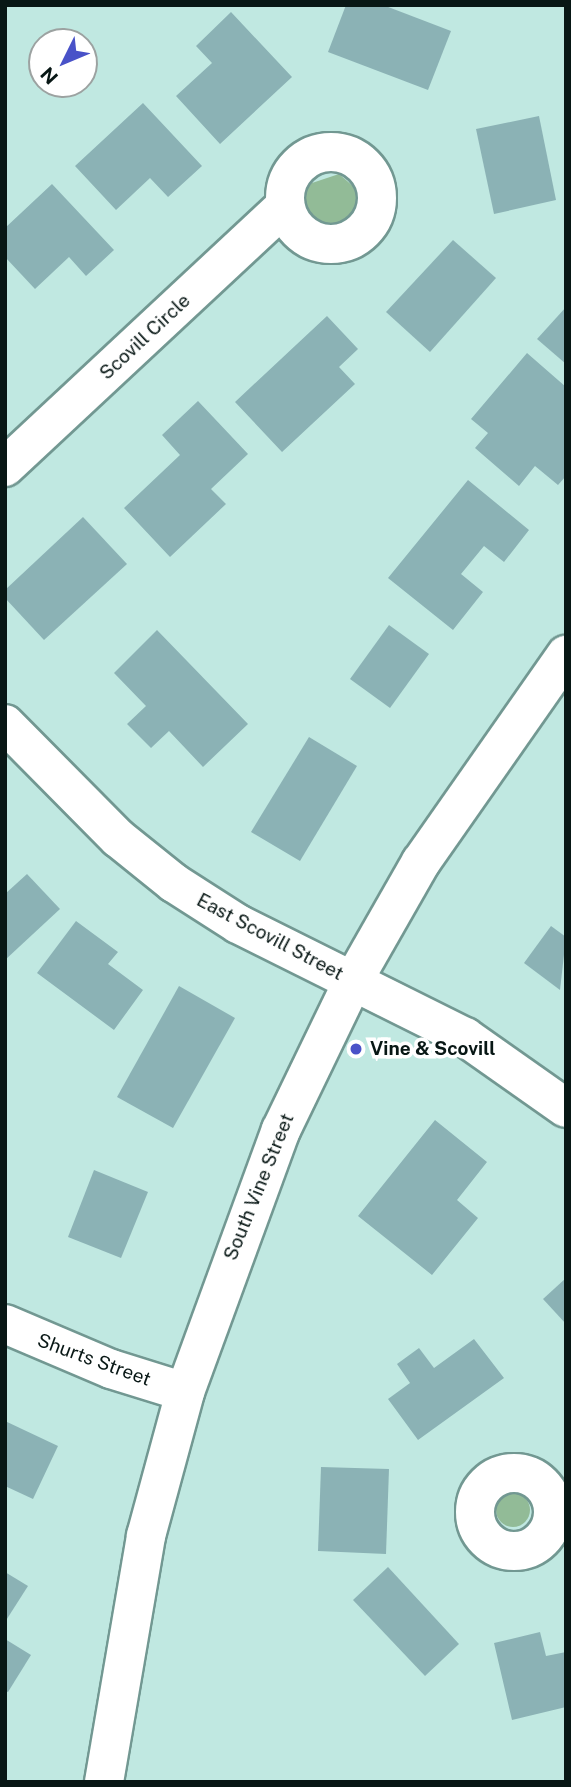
<!DOCTYPE html>
<html>
<head>
<meta charset="utf-8">
<style>
	body { margin:0 }
	#map { position:relative; width:571px; height:1787px; overflow:hidden; background:#c0e8e1; font-family:"Public Sans",sans-serif }
	div>[style] { position:absolute }
	.green>* { inset:0; background:#92bb97 }
	.round { border-radius:50% }
	.building>* { inset:0; background:#8bb2b5 }
	.roads { filter:drop-shadow(2px 0 #729892) drop-shadow(-2px 0 #729892) drop-shadow(0 2px #729892) drop-shadow(0 -2px #729892) }
	.minor>* { height:38px; margin:-19px; padding:0 19px; transform-origin:19px; border-radius:19px; background:#fff }
	.minor>.ring { margin:-19px; padding:0; box-sizing:content-box; background:none; border:38px solid #fff; border-radius:50% }
	.dots>* { width:19px; height:19px; translate:-50% -50%; box-sizing:border-box; border:4px solid #fff; border-radius:50% }
	span { translate:-50% -50%; white-space:nowrap; text-align:center; line-height:1.15; -webkit-text-stroke:7px #fff; paint-order:stroke }
	.street-label { font-size:19px; color:#081715 }
	.poi-label { font-size:19px; color:#081715; font-weight:700 }
	.left { translate:0 -50%; text-align:left }
	.frame { position:absolute; inset:0; border:7px solid #081715; pointer-events:none }
	.north { position:absolute; left:28px; top:28px; width:70px; height:70px; box-sizing:border-box; background:#fff; border:2px solid #9ca2a1; border-radius:50%; rotate:227deg; font-size:19px; font-weight:700; line-height:28px; text-align:center; color:#081715 }
	.north::after { content:''; display:block; margin:auto; width:24px; height:32px; background:#4952c8; clip-path:polygon(50% 0,100% 100%,50% 72%,0 100%) }
</style>
</head>
<body>
<div id="map">
	<div class="green">
		<i style="clip-path:polygon(339px 174px,361px 193px,359px 219px,340px 234px,324px 236px,291px 207px,312px 183px)"></i>
		<i class="round" style="left:496px;top:1493px;width:34px;height:34px"></i>
	</div>
	<div class="building">
		<i style="clip-path:polygon(346px 5px,383px 5px,451px 31px,428px 90px,328px 52px)"></i>
		<i style="clip-path:polygon(231px 12px,292px 77px,220px 144px,176px 96px,212px 63px,196px 46px)"></i>
		<i style="clip-path:polygon(143px 103px,202px 166px,168px 197px,150px 178px,116px 210px,75px 166px)"></i>
		<i style="clip-path:polygon(539px 116px,556px 200px,494px 214px,476px 129px)"></i>
		<i style="clip-path:polygon(52px 184px,114px 250px,86px 276px,69px 257px,35px 289px,5px 257px,5px 228px)"></i>
		<i style="clip-path:polygon(453px 240px,496px 278px,430px 352px,386px 312px)"></i>
		<i style="clip-path:polygon(566px 307px,566px 364px,537px 339px)"></i>
		<i style="clip-path:polygon(327px 316px,358px 349px,339px 367px,355px 384px,282px 452px,235px 402px)"></i>
		<i style="clip-path:polygon(527px 353px,566px 387px,566px 476px,558px 485px,535px 466px,519px 486px,475px 448px,488px 433px,471px 419px)"></i>
		<i style="clip-path:polygon(198px 401px,248px 454px,211px 489px,226px 504px,170px 557px,124px 508px,180px 455px,162px 435px)"></i>
		<i style="clip-path:polygon(468px 480px,529px 530px,504px 562px,484px 546px,461px 574px,483px 592px,453px 630px,388px 578px)"></i>
		<i style="clip-path:polygon(83px 517px,127px 564px,44px 640px,5px 598px,5px 590px)"></i>
		<i style="clip-path:polygon(389px 625px,429px 654px,390px 708px,350px 679px)"></i>
		<i style="clip-path:polygon(157px 630px,248px 724px,203px 767px,169px 731px,151px 748px,127px 724px,146px 706px,114px 673px)"></i>
		<i style="clip-path:polygon(309px 737px,357px 766px,300px 861px,251px 832px)"></i>
		<i style="clip-path:polygon(27px 874px,60px 909px,5px 960px,5px 894px)"></i>
		<i style="clip-path:polygon(76px 921px,118px 952px,108px 964px,143px 990px,114px 1030px,37px 973px)"></i>
		<i style="clip-path:polygon(551px 926px,566px 937px,560px 990px,524px 963px)"></i>
		<i style="clip-path:polygon(179px 986px,235px 1018px,173px 1128px,117px 1097px)"></i>
		<i style="clip-path:polygon(435px 1120px,487px 1162px,457px 1200px,478px 1218px,432px 1275px,358px 1216px)"></i>
		<i style="clip-path:polygon(94px 1170px,148px 1192px,121px 1258px,68px 1237px)"></i>
		<i style="clip-path:polygon(566px 1278px,566px 1324px,543px 1299px)"></i>
		<i style="clip-path:polygon(474px 1339px,504px 1378px,418px 1440px,388px 1399px,410px 1383px,397px 1364px,419px 1348px,434px 1368px)"></i>
		<i style="clip-path:polygon(5px 1421px,58px 1446px,33px 1499px,5px 1486px)"></i>
		<i style="clip-path:polygon(321px 1467px,389px 1469px,386px 1554px,318px 1551px)"></i>
		<i style="clip-path:polygon(388px 1567px,459px 1644px,425px 1676px,353px 1600px)"></i>
		<i style="clip-path:polygon(5px 1572px,28px 1586px,5px 1622px)"></i>
		<i style="clip-path:polygon(540px 1632px,546px 1656px,566px 1652px,566px 1707px,512px 1720px,494px 1643px)"></i>
		<i style="clip-path:polygon(5px 1639px,31px 1655px,8px 1692px,5px 1691px)"></i>
	</div>
	<div class="roads">
		<div class="minor">
			<i class="ring" style="left:285px;top:152px;width:54px;height:54px"></i>
			<i style="left:5px;top:467px;width:383px;rotate:-43deg"></i>
			<i style="left:5px;top:724px;width:161px;rotate:45.3deg"></i>
			<i style="left:118px;top:838px;width:72px;rotate:38.8deg"></i>
			<i style="left:174px;top:883px;width:76px;rotate:32.6deg"></i>
			<i style="left:238px;top:924px;width:254px;rotate:26.5deg"></i>
			<i style="left:465px;top:1037px;width:123px;rotate:35.1deg"></i>
			<i style="left:5px;top:1324px;width:115px;rotate:23deg"></i>
			<i style="left:111px;top:1369px;width:77px;rotate:17.3deg"></i>
			<i class="ring" style="left:475px;top:1473px;width:40px;height:40px"></i>
			<i style="left:104px;top:1782px;width:250px;rotate:-80.3deg"></i>
			<i style="left:146px;top:1536px;width:149px;rotate:-74.8deg"></i>
			<i style="left:185px;top:1392px;width:279px;rotate:-69.9deg"></i>
			<i style="left:281px;top:1130px;width:165px;rotate:-64.2deg"></i>
			<i style="left:353px;top:981px;width:137px;rotate:-60.3deg"></i>
			<i style="left:421px;top:862px;width:253px;rotate:-55deg"></i>
		</div>
	</div>
	<div class="dots">
		<i style="left:356px;top:1049px;background:#4952c8"></i>
	</div>
	<div class="street-label">
		<span style="left:145px;top:337px;rotate:-43deg">Scovill Circle</span>
		<span style="left:270px;top:937px;rotate:28deg">East Scovill Street</span>
		<span style="left:259px;top:1187px;rotate:-68deg">South Vine Street</span>
		<span style="left:94px;top:1360px;rotate:20deg">Shurts Street</span>
	</div>
	<div class="poi-label">
		<span class="left" style="left:370px;top:1049px">Vine &amp; Scovill</span>
	</div>
	<div class="frame"></div>
	<div class="north">N</div>
</div>
</body>
</html>
